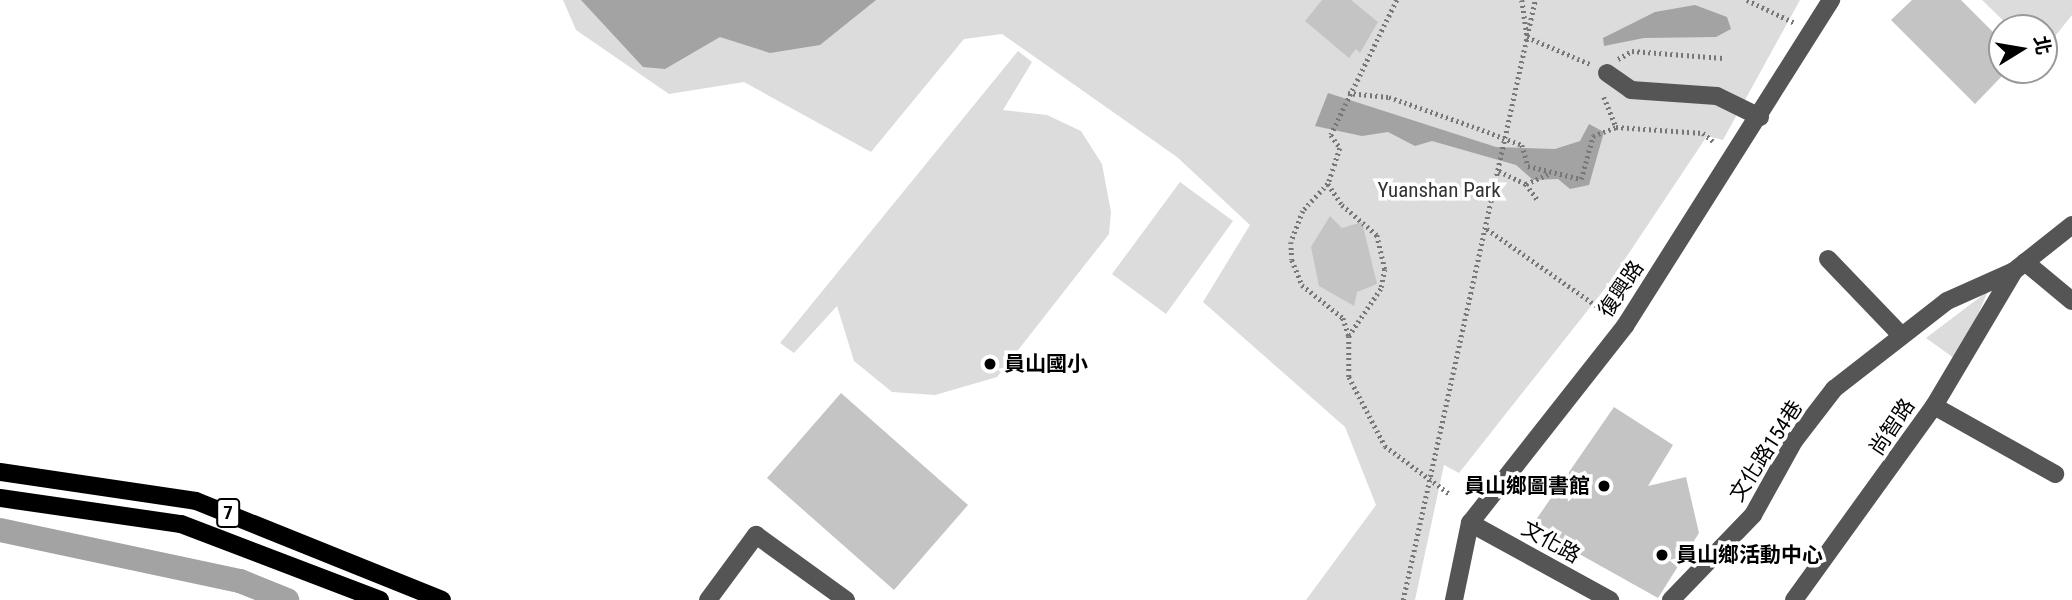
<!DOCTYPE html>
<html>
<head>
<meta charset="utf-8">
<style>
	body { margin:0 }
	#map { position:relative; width:2072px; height:600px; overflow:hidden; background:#fff; font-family:"Roboto Condensed","Noto Sans TC",sans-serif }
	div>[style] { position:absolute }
	.green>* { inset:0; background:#dcdcdc }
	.water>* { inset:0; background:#a3a3a3 }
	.canal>* { height:24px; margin:-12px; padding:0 12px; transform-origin:12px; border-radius:12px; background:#a3a3a3 }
	.building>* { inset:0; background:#c4c4c4 }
	.path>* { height:4.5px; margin-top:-2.25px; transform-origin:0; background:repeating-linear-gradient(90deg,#777 0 2px,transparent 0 5.5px) }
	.minor>* { height:18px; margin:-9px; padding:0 9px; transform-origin:9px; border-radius:9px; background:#555 }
	.major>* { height:18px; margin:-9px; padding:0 9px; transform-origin:9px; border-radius:9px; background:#000 }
	.dots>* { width:19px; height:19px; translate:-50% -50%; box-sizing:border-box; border:4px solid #fff; border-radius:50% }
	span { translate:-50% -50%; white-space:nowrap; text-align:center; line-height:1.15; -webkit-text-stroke:7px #fff; paint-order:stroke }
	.shield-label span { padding:2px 5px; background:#fff; border:2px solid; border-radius:5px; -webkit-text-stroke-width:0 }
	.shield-label { font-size:19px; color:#000; font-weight:700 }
	.park-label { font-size:21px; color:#333 }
	.street-label { font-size:21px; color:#000 }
	.poi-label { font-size:21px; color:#000; font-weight:700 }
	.left { translate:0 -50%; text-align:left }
	.right { translate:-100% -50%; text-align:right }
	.north { position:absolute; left:1988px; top:14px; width:70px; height:70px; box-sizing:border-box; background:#fff; border:2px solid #999; border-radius:50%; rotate:79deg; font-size:19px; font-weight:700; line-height:28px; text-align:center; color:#000 }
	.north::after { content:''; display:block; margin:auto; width:24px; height:32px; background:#000; clip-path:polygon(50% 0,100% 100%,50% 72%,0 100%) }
</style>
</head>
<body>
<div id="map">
	<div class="green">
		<i style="clip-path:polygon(563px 0,1800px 0,1723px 140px,1707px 136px,1607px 286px,1459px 473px,1444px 465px,1415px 600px,1306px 600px,1376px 505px,1345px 427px,1203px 302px,1250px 225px,1177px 157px,1002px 34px,964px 39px,871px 152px,744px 82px,669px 94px,576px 30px)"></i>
		<i style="clip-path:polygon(1982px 0,2072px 0,2072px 15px,2044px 50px,2044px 28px,2011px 28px)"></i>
		<i style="clip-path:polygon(1018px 51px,1032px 62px,1003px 110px,1047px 115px,1081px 131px,1102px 164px,1111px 212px,1109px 234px,997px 377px,935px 395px,892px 392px,854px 361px,837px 306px,794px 353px,780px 343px)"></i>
		<i style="clip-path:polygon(1180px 182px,1233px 221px,1166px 314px,1112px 274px)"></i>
		<i style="clip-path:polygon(1988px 291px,1958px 361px,1926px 338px)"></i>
	</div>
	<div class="water">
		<i style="clip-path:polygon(581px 0,876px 0,820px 45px,770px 53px,720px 37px,665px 69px,643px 67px)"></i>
		<i style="clip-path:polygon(1695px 5px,1727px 17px,1731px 29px,1716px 37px,1644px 38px,1604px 46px,1603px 38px,1655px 12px)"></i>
		<i style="clip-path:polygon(1328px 93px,1496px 147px,1555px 149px,1580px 141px,1589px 124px,1604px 132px,1589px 185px,1570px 189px,1558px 179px,1533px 180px,1516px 165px,1432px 141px,1415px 146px,1388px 132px,1362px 136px,1315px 126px)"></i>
	</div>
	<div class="canal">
		<i style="left:0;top:530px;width:245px;rotate:12deg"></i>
		<i style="left:240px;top:581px;width:51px;rotate:22deg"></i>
	</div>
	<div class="building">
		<i style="clip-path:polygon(1322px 0,1351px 0,1378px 22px,1360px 53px,1356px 49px,1349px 58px,1305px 21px)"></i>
		<i style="clip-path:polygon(1912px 0,1961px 0,2002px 41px,2002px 76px,1975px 104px,1891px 20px)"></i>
		<i style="clip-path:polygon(1330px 216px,1342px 228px,1362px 222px,1377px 284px,1357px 292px,1354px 306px,1319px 286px,1311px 247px)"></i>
		<i style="clip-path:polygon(841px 393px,968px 505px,894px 590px,767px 478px)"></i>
		<i style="clip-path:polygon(1614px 407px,1673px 445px,1648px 486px,1686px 477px,1699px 533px,1658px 598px,1531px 527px)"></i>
	</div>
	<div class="path">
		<i style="left:1397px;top:0;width:150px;rotate:116.1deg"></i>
		<i style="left:1331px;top:135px;width:16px;rotate:55deg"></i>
		<i style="left:1340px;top:148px;width:38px;rotate:108deg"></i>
		<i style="left:1328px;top:184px;width:25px;rotate:56deg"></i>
		<i style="left:1342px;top:205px;width:46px;rotate:40.6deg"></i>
		<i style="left:1377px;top:235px;width:35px;rotate:77deg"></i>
		<i style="left:1385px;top:269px;width:20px;rotate:101deg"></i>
		<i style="left:1381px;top:289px;width:57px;rotate:124.2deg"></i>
		<i style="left:1349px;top:336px;width:41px;rotate:90deg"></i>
		<i style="left:1349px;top:377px;width:78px;rotate:62.4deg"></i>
		<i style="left:1385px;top:446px;width:82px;rotate:36.6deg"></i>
		<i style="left:1522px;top:0;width:37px;rotate:82deg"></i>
		<i style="left:1527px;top:37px;width:71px;rotate:23.3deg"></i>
		<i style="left:1747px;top:0;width:53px;rotate:25.6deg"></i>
		<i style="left:1618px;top:59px;width:16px;rotate:-30deg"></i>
		<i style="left:1632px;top:51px;width:91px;rotate:4.4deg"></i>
		<i style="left:1348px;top:93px;width:41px;rotate:5.6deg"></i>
		<i style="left:1389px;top:97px;width:88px;rotate:19.3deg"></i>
		<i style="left:1472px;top:126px;width:53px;rotate:20.8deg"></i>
		<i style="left:1522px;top:145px;width:22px;rotate:74deg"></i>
		<i style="left:1528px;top:166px;width:55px;rotate:13.8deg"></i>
		<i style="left:1581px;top:179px;width:45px;rotate:-74.4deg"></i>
		<i style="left:1593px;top:136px;width:25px;rotate:-21deg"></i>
		<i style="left:1604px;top:97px;width:32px;rotate:68deg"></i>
		<i style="left:1616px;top:127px;width:87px;rotate:3.9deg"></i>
		<i style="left:1703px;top:133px;width:13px;rotate:39deg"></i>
		<i style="left:1499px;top:171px;width:30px;rotate:26deg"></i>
		<i style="left:1526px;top:184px;width:19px;rotate:54deg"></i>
		<i style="left:1328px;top:184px;width:37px;rotate:133deg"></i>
		<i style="left:1303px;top:211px;width:33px;rotate:111deg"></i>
		<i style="left:1291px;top:242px;width:18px;rotate:87deg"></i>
		<i style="left:1292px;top:260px;width:27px;rotate:68deg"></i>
		<i style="left:1302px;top:285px;width:53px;rotate:38.8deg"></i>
		<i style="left:1343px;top:318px;width:19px;rotate:72deg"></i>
		<i style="left:1526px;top:184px;width:27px;rotate:-24deg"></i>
		<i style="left:1487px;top:229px;width:150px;rotate:35deg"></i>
		<i style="left:1403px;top:600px;width:614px;rotate:-77.59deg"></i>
	</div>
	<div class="minor">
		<i style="left:1607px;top:73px;width:29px;rotate:35deg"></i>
		<i style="left:1631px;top:90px;width:86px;rotate:4deg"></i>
		<i style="left:1717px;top:96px;width:48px;rotate:26deg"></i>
		<i style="left:1828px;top:259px;width:105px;rotate:46.2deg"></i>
		<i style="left:2025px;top:262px;width:61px;rotate:39.7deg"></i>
		<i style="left:1934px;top:406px;width:139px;rotate:29.3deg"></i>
		<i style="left:1470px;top:523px;width:160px;rotate:28.8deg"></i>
		<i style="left:708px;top:600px;width:81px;rotate:-53.6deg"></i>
		<i style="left:756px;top:535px;width:111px;rotate:35.8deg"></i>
		<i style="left:1454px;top:600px;width:79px;rotate:-78.3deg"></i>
		<i style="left:1470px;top:523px;width:251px;rotate:-51.8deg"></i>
		<i style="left:1625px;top:326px;width:386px;rotate:-57.7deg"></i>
		<i style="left:1671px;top:600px;width:118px;rotate:-46deg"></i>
		<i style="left:1753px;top:515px;width:85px;rotate:-61deg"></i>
		<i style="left:1794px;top:441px;width:66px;rotate:-52.4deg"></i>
		<i style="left:1834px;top:389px;width:143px;rotate:-37.9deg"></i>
		<i style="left:1947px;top:301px;width:73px;rotate:-24.1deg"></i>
		<i style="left:2014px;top:271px;width:74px;rotate:-38.4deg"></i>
		<i style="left:1794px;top:600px;width:239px;rotate:-54.2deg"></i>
		<i style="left:1934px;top:406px;width:157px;rotate:-59.3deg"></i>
	</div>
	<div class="major">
		<i style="left:0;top:472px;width:198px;rotate:8.4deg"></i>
		<i style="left:196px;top:501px;width:265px;rotate:21.9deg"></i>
		<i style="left:0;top:498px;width:183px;rotate:8.2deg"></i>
		<i style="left:181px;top:524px;width:213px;rotate:20.9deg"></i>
	</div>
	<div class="dots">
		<i style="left:990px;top:364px;background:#000"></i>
		<i style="left:1604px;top:486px;background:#000"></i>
		<i style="left:1662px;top:555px;background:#000"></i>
	</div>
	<div class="shield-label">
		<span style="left:228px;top:513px">7</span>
	</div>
	<div class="park-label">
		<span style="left:1439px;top:190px">Yuanshan Park</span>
	</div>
	<div class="street-label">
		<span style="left:1621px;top:289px;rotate:-56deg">復興路</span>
		<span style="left:1892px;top:427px;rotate:-56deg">尚智路</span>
		<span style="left:1766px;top:451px;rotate:-57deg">文化路154巷</span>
		<span style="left:1551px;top:542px;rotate:29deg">文化路</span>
	</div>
	<div class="poi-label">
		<span class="left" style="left:1004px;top:364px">員山國小</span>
		<span class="right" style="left:1590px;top:486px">員山鄉圖書館</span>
		<span class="left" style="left:1676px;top:555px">員山鄉活動中心</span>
	</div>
	<div class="north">北</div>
</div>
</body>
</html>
